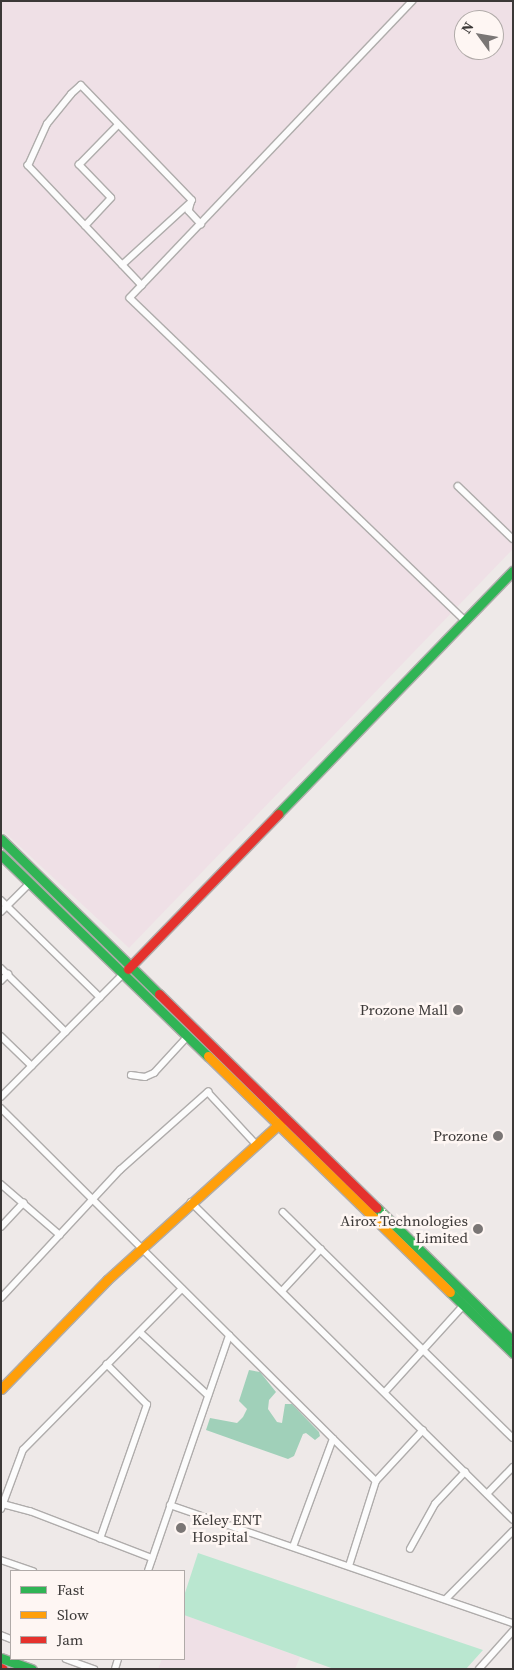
<!DOCTYPE html>
<html>
<head>
<meta charset="utf-8">
<style>
	body { margin:0 }
	#map { position:relative; width:514px; height:1670px; overflow:hidden; background:#eee9e8; font-family:"Source Serif 4",serif }
	div>[style] { position:absolute }
	.industrial>* { inset:0; background:#efe0e6 }
	.green>* { inset:0; background:#bae7d0 }
	.forest>* { inset:0; background:#a0d0b9 }
	.roads { filter:drop-shadow(1px 0 #afacab) drop-shadow(-1px 0 #afacab) drop-shadow(0 1px #afacab) drop-shadow(0 -1px #afacab) }
	.street>* { height:5.5px; margin:-2.75px; padding:0 2.75px; transform-origin:2.75px; border-radius:2.75px; background:#fcfcfc }
	.fast>* { height:9px; margin:-4.5px; padding:0 4.5px; transform-origin:4.5px; border-radius:4.5px; background:#30b455 }
	.slow>* { height:9px; margin:-4.5px; padding:0 4.5px; transform-origin:4.5px; border-radius:4.5px; background:#ff9f0a }
	.jam>* { height:9px; margin:-4.5px; padding:0 4.5px; transform-origin:4.5px; border-radius:4.5px; background:#e5322d }
	.dots>* { width:14px; height:14px; translate:-50% -50%; box-sizing:border-box; border:2px solid #fef6f3; border-radius:50% }
	span { translate:-50% -50%; white-space:nowrap; text-align:center; line-height:1.15; -webkit-text-stroke:5px #fef6f3; paint-order:stroke }
	.poi-label { font-size:15px; color:#3b3837 }
	.right { translate:-100% -50%; text-align:right }
	.left { translate:0 -50%; text-align:left }
	.frame { position:absolute; inset:0; border:2px solid #3b3837; pointer-events:none }
	.legend { position:absolute; left:10px; top:1570px; width:175px; height:90px; box-sizing:border-box; background:#fef6f3; border:1px solid #b0aaa8; margin:0; padding:6px 9px; list-style:none; font-size:15px; color:#3b3837 }
	.legend li { display:flex; align-items:center; gap:10px; height:25px }
	.legend b { width:25px; border:1px solid #b0aaa8 }
	.north { position:absolute; left:454px; top:10px; width:50px; height:50px; box-sizing:border-box; background:#fef6f3; border:1px solid #b0aaa8; border-radius:50%; rotate:302deg; font-size:14px; font-weight:700; line-height:20px; text-align:center; color:#3b3837 }
	.north::after { content:''; display:block; margin:auto; width:18px; height:22px; background:#7a7675; clip-path:polygon(50% 0,100% 100%,50% 72%,0 100%) }
</style>
</head>
<body>
<div id="map">
	<div class="industrial">
		<i style="clip-path:polygon(evenodd,1px 1px,513px 1px,513px 549px,129px 948px,1px 829px,1px 1px,464px 20px,494px 20px,494px 50px,464px 50px,464px 20px)"></i>
		<i style="clip-path:polygon(184px 1615px,300px 1657px,295px 1669px,158px 1669px,162px 1659px,184px 1659px)"></i>
	</div>
	<div class="green">
		<i style="clip-path:polygon(198px 1553px,403px 1623px,483px 1650px,466px 1669px,334px 1669px,184px 1615px,184px 1596px)"></i>
	</div>
	<div class="forest">
		<i style="clip-path:polygon(249px 1370px,260px 1372px,276px 1392px,269px 1400px,268px 1409px,277px 1422px,282px 1423px,285px 1404px,292px 1404px,319px 1432px,320px 1436px,315px 1440px,306px 1433px,303px 1434px,294px 1456px,288px 1459px,206px 1430px,210px 1418px,237px 1423px,243px 1417px,247px 1409px,239px 1401px)"></i>
	</div>
	<div class="roads">
		<div class="street">
			<i style="left:413px;top:1px;width:410px;rotate:133.6deg"></i>
			<i style="left:130px;top:298px;width:465px;rotate:43.9deg"></i>
			<i style="left:85px;top:226px;width:38px;rotate:-47deg"></i>
			<i style="left:111px;top:198px;width:46px;rotate:-134.1deg"></i>
			<i style="left:79px;top:165px;width:54px;rotate:-45.7deg"></i>
			<i style="left:122px;top:265px;width:93px;rotate:-42.4deg"></i>
			<i style="left:142px;top:286px;width:166px;rotate:-133.5deg"></i>
			<i style="left:28px;top:166px;width:46px;rotate:-65.7deg"></i>
			<i style="left:47px;top:124px;width:38px;rotate:-51deg"></i>
			<i style="left:71px;top:94px;width:13px;rotate:-42deg"></i>
			<i style="left:81px;top:85px;width:160px;rotate:46deg"></i>
			<i style="left:192px;top:200px;width:11px;rotate:105deg"></i>
			<i style="left:189px;top:211px;width:18px;rotate:47deg"></i>
			<i style="left:458px;top:486px;width:76px;rotate:43.9deg"></i>
			<i style="left:1px;top:900px;width:139px;rotate:44.4deg"></i>
			<i style="left:1px;top:912px;width:41px;rotate:-45deg"></i>
			<i style="left:1px;top:968px;width:91px;rotate:44.6deg"></i>
			<i style="left:1px;top:981px;width:10px;rotate:-45deg"></i>
			<i style="left:1px;top:1036px;width:43px;rotate:44.1deg"></i>
			<i style="left:131px;top:1075px;width:14px;rotate:8deg"></i>
			<i style="left:145px;top:1077px;width:10px;rotate:-24deg"></i>
			<i style="left:154px;top:1073px;width:50px;rotate:-47.4deg"></i>
			<i style="left:1px;top:1097px;width:173px;rotate:-45.2deg"></i>
			<i style="left:1px;top:1108px;width:529px;rotate:44.85deg"></i>
			<i style="left:1px;top:1184px;width:78px;rotate:40.8deg"></i>
			<i style="left:191px;top:1202px;width:452px;rotate:44.6deg"></i>
			<i style="left:283px;top:1212px;width:322px;rotate:44.5deg"></i>
			<i style="left:1px;top:1227px;width:33px;rotate:-47deg"></i>
			<i style="left:282px;top:1291px;width:57px;rotate:-47.1deg"></i>
			<i style="left:1px;top:1298px;width:175px;rotate:-47.1deg"></i>
			<i style="left:120px;top:1170px;width:118px;rotate:-41.6deg"></i>
			<i style="left:208px;top:1092px;width:71px;rotate:47.3deg"></i>
			<i style="left:140px;top:1332px;width:93px;rotate:42.8deg"></i>
			<i style="left:385px;top:1392px;width:118px;rotate:-47.8deg"></i>
			<i style="left:487px;top:1494px;width:37px;rotate:-46deg"></i>
			<i style="left:3px;top:1504px;width:28px;rotate:15deg"></i>
			<i style="left:30px;top:1511px;width:131px;rotate:21.1deg"></i>
			<i style="left:170px;top:1505px;width:363px;rotate:19deg"></i>
			<i style="left:1px;top:1509px;width:63px;rotate:-69.6deg"></i>
			<i style="left:23px;top:1450px;width:226px;rotate:-45.4deg"></i>
			<i style="left:100px;top:1539px;width:142px;rotate:-70.7deg"></i>
			<i style="left:147px;top:1405px;width:57px;rotate:-135deg"></i>
			<i style="left:293px;top:1547px;width:115px;rotate:-69.7deg"></i>
			<i style="left:410px;top:1549px;width:51px;rotate:-60.9deg"></i>
			<i style="left:435px;top:1504px;width:44px;rotate:-46.8deg"></i>
			<i style="left:1px;top:1560px;width:34px;rotate:19deg"></i>
			<i style="left:349px;top:1566px;width:89px;rotate:-72.4deg"></i>
			<i style="left:376px;top:1481px;width:69px;rotate:-47.3deg"></i>
			<i style="left:148px;top:1571px;width:249px;rotate:-71deg"></i>
			<i style="left:446px;top:1599px;width:95px;rotate:-45.4deg"></i>
			<i style="left:1px;top:1635px;width:11px;rotate:22deg"></i>
			<i style="left:66px;top:1659px;width:30px;rotate:20deg"></i>
			<i style="left:115px;top:1669px;width:10px;rotate:-73deg"></i>
			<i style="left:479px;top:1669px;width:51px;rotate:-48.2deg"></i>
		</div>
		<div class="fast">
			<i style="left:278px;top:814px;width:338px;rotate:-46deg"></i>
			<i style="left:1px;top:839px;width:221px;rotate:44.5deg"></i>
			<i style="left:1px;top:855px;width:289px;rotate:44.2deg"></i>
			<i style="left:377px;top:1208px;width:190px;rotate:44.4deg"></i>
			<i style="left:450px;top:1292px;width:88px;rotate:44.1deg"></i>
			<i style="left:1px;top:1658px;width:33px;rotate:20deg"></i>
		</div>
		<div class="slow">
			<i style="left:208px;top:1056px;width:338px;rotate:44.3deg"></i>
			<i style="left:1px;top:1389px;width:152px;rotate:-45.8deg"></i>
			<i style="left:107px;top:1280px;width:235px;rotate:-42.2deg"></i>
		</div>
		<div class="jam">
			<i style="left:128px;top:969px;width:216px;rotate:-45.9deg"></i>
			<i style="left:159px;top:994px;width:305px;rotate:44.5deg"></i>
			<i style="left:1px;top:1668px;width:2px;rotate:27deg"></i>
		</div>
	</div>
	<div class="dots">
		<i style="left:458px;top:1010px;background:#7a7675"></i>
		<i style="left:498px;top:1136px;background:#7a7675"></i>
		<i style="left:478px;top:1229px;background:#7a7675"></i>
		<i style="left:181px;top:1528px;background:#7a7675"></i>
	</div>
	<div class="poi-label">
		<span class="right" style="left:448px;top:1010px">Prozone Mall</span>
		<span class="right" style="left:488px;top:1136px">Prozone</span>
		<span class="right" style="left:468px;top:1229px">Airox Technologies<br>Limited</span>
		<span class="left" style="left:192px;top:1528px">Keley ENT<br>Hospital</span>
	</div>
	<div class="frame"></div>
	<ul class="legend">
	<li><b style="height:6px;background:#30b455"></b>Fast</li>
	<li><b style="height:6px;background:#ff9f0a"></b>Slow</li>
	<li><b style="height:6px;background:#e5322d"></b>Jam</li>
	</ul>
	<div class="north">N</div>
</div>
</body>
</html>
